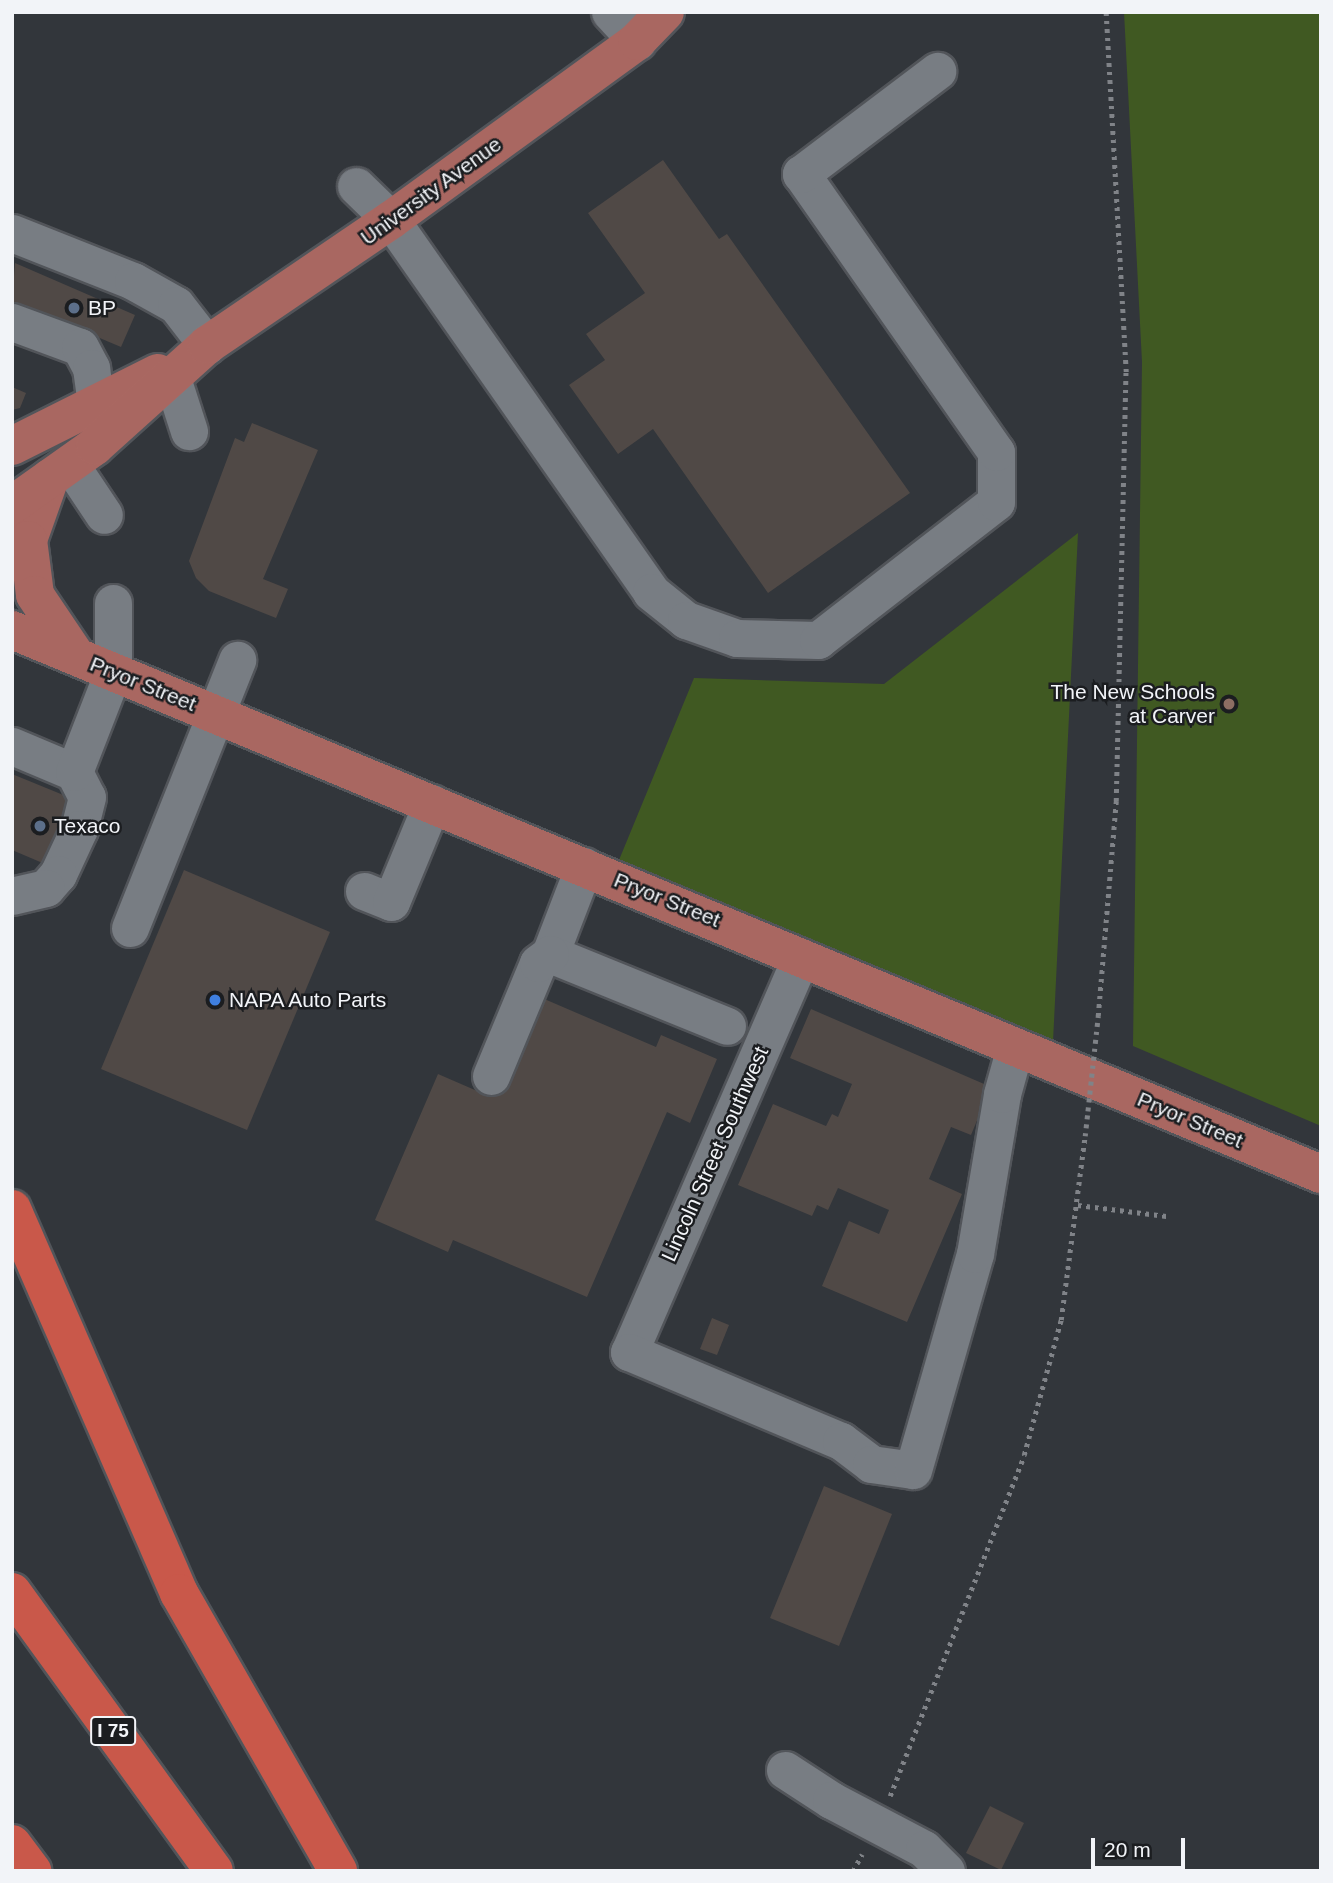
<!DOCTYPE html>
<html>
<head>
<meta charset="utf-8">
<style>
	body { margin:0 }
	#map { position:relative; width:1333px; height:1883px; overflow:hidden; background:#32363b; font-family:Arial,sans-serif }
	div>[style] { position:absolute }
	.green>* { inset:0; background:#405922 }
	.building>* { inset:0; background:#504946 }
	.path>* { height:4.5px; margin-top:-2.25px; transform-origin:0; background:repeating-linear-gradient(90deg,#808388 0 3.5px,transparent 0 8.5px) }
	.roads { filter:drop-shadow(2px 0 #52555a) drop-shadow(-2px 0 #52555a) drop-shadow(0 2px #52555a) drop-shadow(0 -2px #52555a) }
	.minor>* { height:37px; margin:-18.5px; padding:0 18.5px; transform-origin:18.5px; border-radius:18.5px; background:#787d83 }
	.major>* { height:38px; margin:-19px; padding:0 19px; transform-origin:19px; border-radius:19px; background:#a96761 }
	.highway>* { height:38px; margin:-19px; padding:0 19px; transform-origin:19px; border-radius:19px; background:#c9584a }
	.path-bridge>* { height:4.5px; margin-top:-2.25px; transform-origin:0; background:repeating-linear-gradient(90deg,#808388 0 3.5px,transparent 0 8.5px) }
	.dots>* { width:19px; height:19px; translate:-50% -50%; box-sizing:border-box; border:4px solid #1b1d20; border-radius:50% }
	span { translate:-50% -50%; white-space:nowrap; text-align:center; line-height:1.15; -webkit-text-stroke:5px #1b1d20; paint-order:stroke }
	.shield-label span { padding:2px 5px; background:#1b1d20; border:2px solid; border-radius:5px; -webkit-text-stroke-width:0 }
	.shield-label { font-size:19px; color:#f2f4f8; font-weight:700 }
	.street-label { font-size:21px; color:#f2f4f8 }
	.poi-label { font-size:21px; color:#f2f4f8 }
	.left { translate:0 -50%; text-align:left }
	.right { translate:-100% -50%; text-align:right }
	.frame { position:absolute; inset:0; border:14px solid #f2f4f8; pointer-events:none }
	.scale { position:absolute; left:1091px; top:1838px; width:94px; height:32px; box-sizing:border-box; border:4px solid #f2f4f8; border-top:0; padding-left:9px; font-size:21px; line-height:24px; white-space:nowrap; color:#f2f4f8; -webkit-text-stroke:5px #1b1d20; paint-order:stroke }
</style>
</head>
<body>
<div id="map">
	<div class="green">
		<i style="clip-path:polygon(1124px 12px,1321px 12px,1321px 1126px,1133px 1046px,1142px 362px)"></i>
		<i style="clip-path:polygon(1078px 533px,1052px 1062px,612px 877px,694px 678px,884px 684px)"></i>
	</div>
	<div class="building">
		<i style="clip-path:polygon(663px 160px,719px 239px,727px 234px,910px 493px,768px 593px,653px 429px,618px 454px,569px 385px,605px 360px,586px 334px,645px 293px,588px 213px)"></i>
		<i style="clip-path:polygon(15px 263px,135px 315px,121px 347px,12px 301px)"></i>
		<i style="clip-path:polygon(12px 387px,26px 393px,20px 408px,12px 410px)"></i>
		<i style="clip-path:polygon(252px 423px,318px 450px,263px 579px,288px 589px,276px 618px,209px 591px,196px 578px,189px 561px,235px 438px,244px 442px)"></i>
		<i style="clip-path:polygon(12px 774px,78px 801px,52px 867px,12px 850px)"></i>
		<i style="clip-path:polygon(184px 870px,330px 932px,247px 1130px,101px 1069px)"></i>
		<i style="clip-path:polygon(535px 995px,656px 1047px,661px 1035px,717px 1059px,690px 1123px,667px 1112px,587px 1297px,453px 1240px,448px 1252px,375px 1220px,438px 1074px,491px 1097px)"></i>
		<i style="clip-path:polygon(811px 1009px,991px 1087px,971px 1135px,951px 1127px,929px 1179px,962px 1194px,907px 1322px,822px 1286px,849px 1221px,879px 1234px,889px 1210px,838px 1188px,828px 1210px,817px 1205px,812px 1216px,738px 1185px,773px 1104px,826px 1126px,832px 1114px,838px 1117px,852px 1084px,790px 1058px)"></i>
		<i style="clip-path:polygon(712px 1318px,729px 1325px,717px 1355px,700px 1349px)"></i>
		<i style="clip-path:polygon(824px 1486px,892px 1514px,839px 1646px,770px 1618px)"></i>
		<i style="clip-path:polygon(990px 1806px,1024px 1823px,1001px 1870px,966px 1853px)"></i>
	</div>
	<div class="path">
		<i style="left:1098px;top:1016px;width:216px;rotate:-85.2deg"></i>
		<i style="left:1116px;top:801px;width:429px;rotate:-88.7deg"></i>
		<i style="left:1126px;top:372px;width:361px;rotate:-93.2deg"></i>
		<i style="left:1078px;top:1205px;width:89px;rotate:7.1deg"></i>
		<i style="left:890px;top:1796px;width:366px;rotate:-68.5deg"></i>
		<i style="left:1024px;top:1455px;width:140px;rotate:-74.7deg"></i>
		<i style="left:1061px;top:1320px;width:186px;rotate:-82.6deg"></i>
		<i style="left:853px;top:1871px;width:19px;rotate:-62deg"></i>
	</div>
	<div class="roads">
		<div class="minor">
			<i style="left:610px;top:12px;width:40px;rotate:47deg"></i>
			<i style="left:356px;top:186px;width:49px;rotate:44.2deg"></i>
			<i style="left:391px;top:220px;width:454px;rotate:55deg"></i>
			<i style="left:651px;top:592px;width:45px;rotate:38.7deg"></i>
			<i style="left:686px;top:620px;width:54px;rotate:19.4deg"></i>
			<i style="left:737px;top:638px;width:81px;rotate:1.4deg"></i>
			<i style="left:818px;top:640px;width:225px;rotate:-37.8deg"></i>
			<i style="left:996px;top:502px;width:50px;rotate:-90deg"></i>
			<i style="left:996px;top:452px;width:340px;rotate:-125deg"></i>
			<i style="left:801px;top:174px;width:171px;rotate:-37.1deg"></i>
			<i style="left:12px;top:233px;width:130px;rotate:21.6deg"></i>
			<i style="left:133px;top:281px;width:49px;rotate:29.2deg"></i>
			<i style="left:176px;top:305px;width:51px;rotate:52.2deg"></i>
			<i style="left:12px;top:322px;width:72px;rotate:20.2deg"></i>
			<i style="left:80px;top:347px;width:24px;rotate:62deg"></i>
			<i style="left:91px;top:368px;width:34px;rotate:82deg"></i>
			<i style="left:171px;top:375px;width:59px;rotate:72.2deg"></i>
			<i style="left:70px;top:464px;width:61px;rotate:56.3deg"></i>
			<i style="left:12px;top:746px;width:67px;rotate:22.8deg"></i>
			<i style="left:74px;top:772px;width:28px;rotate:63deg"></i>
			<i style="left:87px;top:797px;width:33px;rotate:104deg"></i>
			<i style="left:79px;top:829px;width:50px;rotate:115deg"></i>
			<i style="left:58px;top:874px;width:18px;rotate:131deg"></i>
			<i style="left:46px;top:888px;width:35px;rotate:167deg"></i>
			<i style="left:74px;top:772px;width:107px;rotate:-68.7deg"></i>
			<i style="left:113px;top:672px;width:69px;rotate:-90deg"></i>
			<i style="left:584px;top:866px;width:94px;rotate:111.1deg"></i>
			<i style="left:550px;top:954px;width:191px;rotate:22.1deg"></i>
			<i style="left:364px;top:891px;width:29px;rotate:22deg"></i>
			<i style="left:391px;top:902px;width:107px;rotate:-67.5deg"></i>
			<i style="left:130px;top:928px;width:289px;rotate:-68.2deg"></i>
			<i style="left:801px;top:957px;width:431px;rotate:113.5deg"></i>
			<i style="left:629px;top:1352px;width:230px;rotate:22.8deg"></i>
			<i style="left:841px;top:1441px;width:38px;rotate:37deg"></i>
			<i style="left:871px;top:1464px;width:42px;rotate:8.1deg"></i>
			<i style="left:913px;top:1470px;width:225px;rotate:-74deg"></i>
			<i style="left:975px;top:1254px;width:162px;rotate:-80.4deg"></i>
			<i style="left:1002px;top:1094px;width:49px;rotate:-74.5deg"></i>
			<i style="left:491px;top:1076px;width:122px;rotate:-67.4deg"></i>
			<i style="left:538px;top:963px;width:15px;rotate:-37deg"></i>
			<i style="left:785px;top:1770px;width:55px;rotate:33.1deg"></i>
			<i style="left:831px;top:1800px;width:105px;rotate:27.8deg"></i>
			<i style="left:924px;top:1849px;width:31px;rotate:45deg"></i>
		</div>
		<div class="major">
			<i style="left:12px;top:446px;width:163px;rotate:-26.6deg"></i>
			<i style="left:50px;top:478px;width:66px;rotate:109.5deg"></i>
			<i style="left:28px;top:540px;width:55px;rotate:82.7deg"></i>
			<i style="left:35px;top:595px;width:73px;rotate:56.1deg"></i>
			<i style="left:12px;top:505px;width:102px;rotate:-35.4deg"></i>
			<i style="left:95px;top:446px;width:151px;rotate:-42deg"></i>
			<i style="left:207px;top:345px;width:222px;rotate:-34.2deg"></i>
			<i style="left:391px;top:220px;width:304px;rotate:-36deg"></i>
			<i style="left:637px;top:41px;width:40px;rotate:-46deg"></i>
			<i style="left:12px;top:630px;width:1418px;rotate:22.57deg"></i>
		</div>
		<div class="highway">
			<i style="left:12px;top:1209px;width:419px;rotate:66.5deg"></i>
			<i style="left:179px;top:1593px;width:320px;rotate:60.2deg"></i>
			<i style="left:12px;top:1592px;width:344px;rotate:54.1deg"></i>
			<i style="left:12px;top:1844px;width:34px;rotate:53deg"></i>
		</div>
	</div>
	<div class="path-bridge">
		<i style="left:1085px;top:1136px;width:121px;rotate:-83.8deg"></i>
	</div>
	<div class="dots">
		<i style="left:74px;top:308px;background:#5c6f8a"></i>
		<i style="left:1229px;top:704px;background:#8d6e63"></i>
		<i style="left:40px;top:826px;background:#5c6f8a"></i>
		<i style="left:215px;top:1000px;background:#3f7fe0"></i>
	</div>
	<div class="shield-label">
		<span style="left:113px;top:1731px">I 75</span>
	</div>
	<div class="street-label">
		<span style="left:431px;top:191px;rotate:-36deg">University Avenue</span>
		<span style="left:143px;top:684px;rotate:22deg">Pryor Street</span>
		<span style="left:667px;top:900px;rotate:22deg">Pryor Street</span>
		<span style="left:1190px;top:1120px;rotate:23deg">Pryor Street</span>
		<span style="left:715px;top:1154px;rotate:-66deg">Lincoln Street Southwest</span>
	</div>
	<div class="poi-label">
		<span class="left" style="left:88px;top:308px">BP</span>
		<span class="right" style="left:1215px;top:704px">The New Schools<br>at Carver</span>
		<span class="left" style="left:54px;top:826px">Texaco</span>
		<span class="left" style="left:229px;top:1000px">NAPA Auto Parts</span>
	</div>
	<div class="frame"></div>
	<div class="scale">20 m</div>
</div>
</body>
</html>
